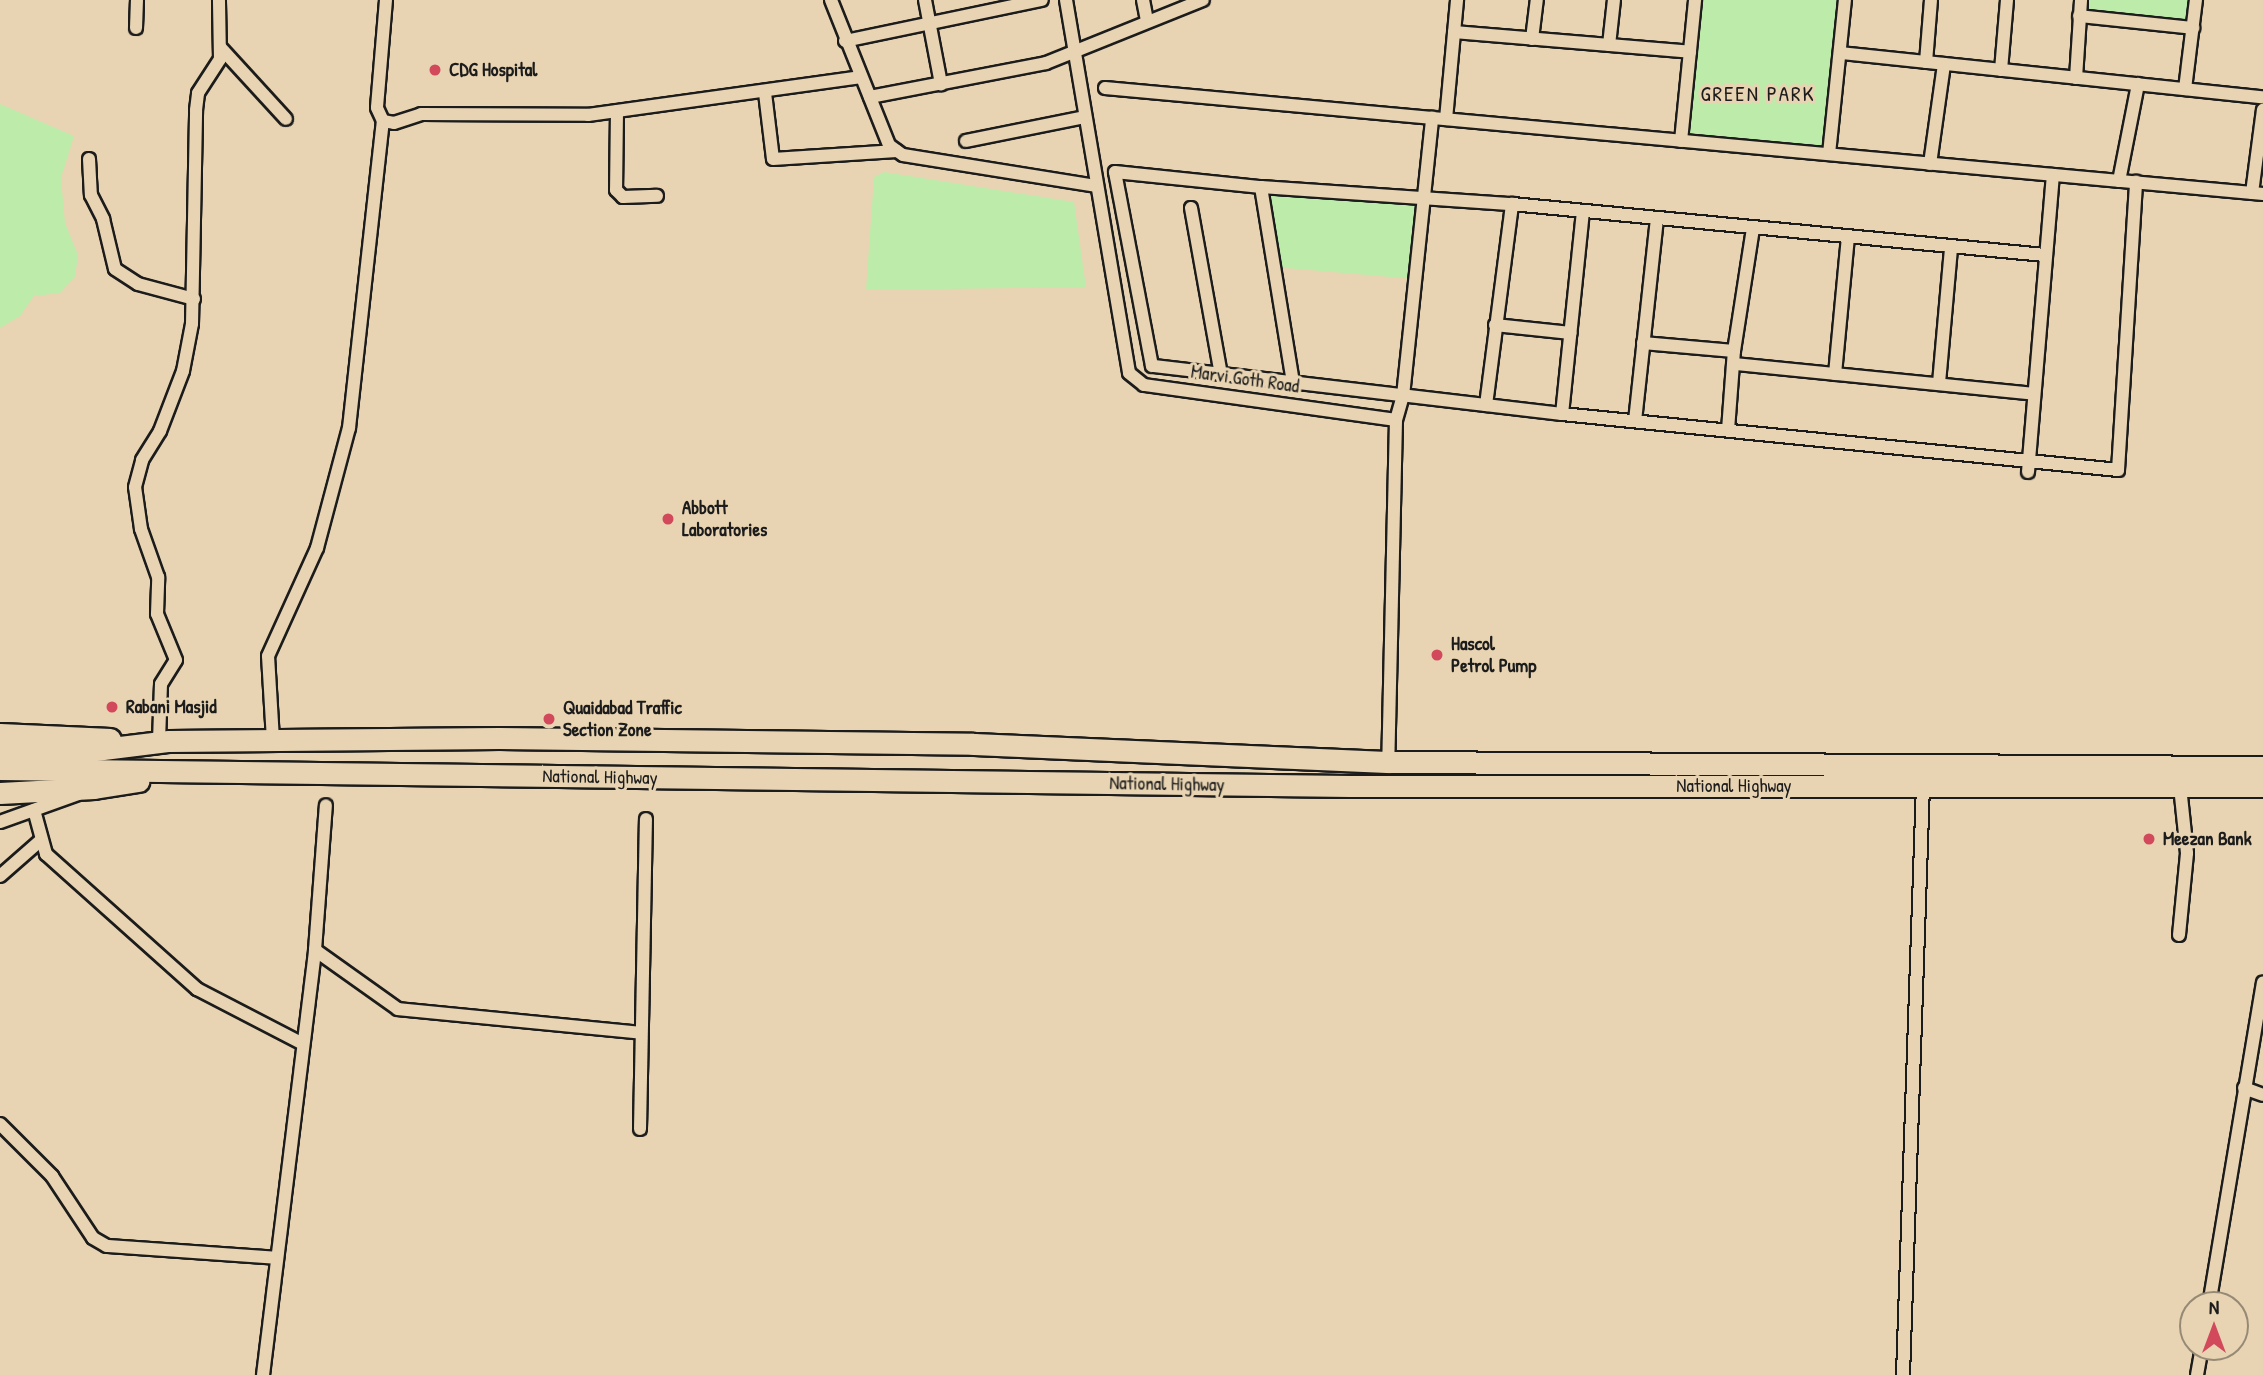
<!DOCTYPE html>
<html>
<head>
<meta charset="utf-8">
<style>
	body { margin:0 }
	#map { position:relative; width:2263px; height:1375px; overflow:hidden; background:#e8d4b2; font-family:"Patrick Hand",sans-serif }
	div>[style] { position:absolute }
	.green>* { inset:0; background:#bdeba9 }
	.roads { filter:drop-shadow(2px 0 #1c1c1c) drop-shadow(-2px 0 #1c1c1c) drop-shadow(0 2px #1c1c1c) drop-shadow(0 -2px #1c1c1c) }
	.minor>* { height:12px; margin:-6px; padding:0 6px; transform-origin:6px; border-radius:6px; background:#e8d4b2 }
	.trunk>* { height:21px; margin:-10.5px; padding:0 10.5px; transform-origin:10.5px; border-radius:10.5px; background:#e8d4b2 }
	.dots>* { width:19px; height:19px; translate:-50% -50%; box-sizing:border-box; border:4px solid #e8d4b2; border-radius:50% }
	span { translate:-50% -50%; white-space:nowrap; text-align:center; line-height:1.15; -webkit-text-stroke:6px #e8d4b2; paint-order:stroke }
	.poi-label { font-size:19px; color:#1c1c1c; font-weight:700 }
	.left { translate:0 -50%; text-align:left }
	.street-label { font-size:19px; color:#1c1c1c }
	.neighbourhood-label { font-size:21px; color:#1c1c1c; letter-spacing:2px }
	.north { position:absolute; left:2179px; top:1291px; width:70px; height:70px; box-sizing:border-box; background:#e8d4b2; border:2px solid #968a76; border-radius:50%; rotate:0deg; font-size:19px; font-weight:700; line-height:28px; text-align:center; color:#1c1c1c }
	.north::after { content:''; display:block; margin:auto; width:24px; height:32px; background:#d1495b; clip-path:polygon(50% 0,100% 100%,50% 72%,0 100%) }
</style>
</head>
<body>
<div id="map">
	<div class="green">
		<i style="clip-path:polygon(1695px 0,1845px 0,1829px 154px,1681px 141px)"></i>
		<i style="clip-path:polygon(2081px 0,2196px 0,2193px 28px,2079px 16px)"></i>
		<i style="clip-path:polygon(0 104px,74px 136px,61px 178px,65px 223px,78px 255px,75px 277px,60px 293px,34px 296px,20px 316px,0 328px)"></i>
		<i style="clip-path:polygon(884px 172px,1074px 202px,1086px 287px,866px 290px,874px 177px)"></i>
		<i style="clip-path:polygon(1261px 187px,1423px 197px,1414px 279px,1274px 267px)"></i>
	</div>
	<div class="roads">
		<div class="minor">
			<i style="left:386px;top:0;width:108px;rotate:94.8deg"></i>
			<i style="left:377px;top:108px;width:14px;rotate:65deg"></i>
			<i style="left:383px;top:121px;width:11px;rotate:10deg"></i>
			<i style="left:394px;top:123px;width:28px;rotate:-18deg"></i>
			<i style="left:421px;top:114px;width:167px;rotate:0.3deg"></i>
			<i style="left:588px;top:115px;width:276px;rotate:-7.9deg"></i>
			<i style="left:831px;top:0;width:156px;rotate:68.2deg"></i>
			<i style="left:889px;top:145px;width:17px;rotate:36deg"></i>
			<i style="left:903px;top:155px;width:195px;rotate:9.1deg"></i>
			<i style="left:925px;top:0;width:86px;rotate:79.2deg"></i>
			<i style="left:1066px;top:0;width:378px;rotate:80.4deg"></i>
			<i style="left:1129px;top:373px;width:19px;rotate:39deg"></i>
			<i style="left:1144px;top:385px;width:254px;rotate:7.9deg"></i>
			<i style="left:1396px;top:420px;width:342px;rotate:91.3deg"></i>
			<i style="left:1143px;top:0;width:21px;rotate:79deg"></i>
			<i style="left:2079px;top:16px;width:115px;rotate:6deg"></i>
			<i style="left:136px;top:28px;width:28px;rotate:-88deg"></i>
			<i style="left:1454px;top:32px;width:237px;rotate:4.8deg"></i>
			<i style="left:1532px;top:39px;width:39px;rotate:-83deg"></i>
			<i style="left:845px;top:41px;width:201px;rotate:-11.8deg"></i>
			<i style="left:1609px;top:45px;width:45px;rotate:-83.7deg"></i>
			<i style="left:221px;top:48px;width:96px;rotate:47.5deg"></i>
			<i style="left:1841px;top:53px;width:424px;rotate:6deg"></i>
			<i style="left:1926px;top:62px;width:62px;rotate:-85.4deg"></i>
			<i style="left:2001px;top:70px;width:70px;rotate:-85.1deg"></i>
			<i style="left:2076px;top:78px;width:78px;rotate:-86.3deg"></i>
			<i style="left:1105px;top:88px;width:1163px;rotate:5.23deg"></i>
			<i style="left:2185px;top:89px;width:90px;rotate:-83deg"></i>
			<i style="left:765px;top:93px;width:66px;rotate:83.1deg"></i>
			<i style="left:773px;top:159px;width:124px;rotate:-3.7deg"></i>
			<i style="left:870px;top:97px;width:179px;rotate:-10.9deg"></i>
			<i style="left:1046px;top:63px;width:169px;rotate:-21.9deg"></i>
			<i style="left:617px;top:111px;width:79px;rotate:90.7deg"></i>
			<i style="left:616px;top:190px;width:10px;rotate:45deg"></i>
			<i style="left:623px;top:197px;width:34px;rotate:-2deg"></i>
			<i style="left:1446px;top:119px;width:120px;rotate:-84.7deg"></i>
			<i style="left:966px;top:141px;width:121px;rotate:-11.4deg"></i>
			<i style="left:1681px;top:141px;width:142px;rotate:-84.3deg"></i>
			<i style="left:1829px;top:154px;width:155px;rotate:-84.1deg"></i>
			<i style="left:89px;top:159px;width:36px;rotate:87deg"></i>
			<i style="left:91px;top:195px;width:27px;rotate:63deg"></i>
			<i style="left:103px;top:219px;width:51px;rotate:76.5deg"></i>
			<i style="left:115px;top:269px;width:27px;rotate:33deg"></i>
			<i style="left:138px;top:284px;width:58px;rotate:15deg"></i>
			<i style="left:1930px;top:164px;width:101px;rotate:-82deg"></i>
			<i style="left:2119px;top:181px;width:99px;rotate:-78.9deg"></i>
			<i style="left:1261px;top:187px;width:199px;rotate:80.7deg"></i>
			<i style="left:2252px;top:193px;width:84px;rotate:-82.5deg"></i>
			<i style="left:1191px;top:208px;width:169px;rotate:79.8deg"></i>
			<i style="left:1583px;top:211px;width:204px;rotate:95.9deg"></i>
			<i style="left:1562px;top:414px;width:559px;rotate:5.75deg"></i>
			<i style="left:2118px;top:470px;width:289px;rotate:-86.4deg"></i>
			<i style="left:1495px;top:325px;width:76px;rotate:6deg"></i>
			<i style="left:1643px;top:343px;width:91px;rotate:5deg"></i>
			<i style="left:1735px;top:364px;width:300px;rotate:5.7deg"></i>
			<i style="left:1835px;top:374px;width:138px;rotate:-84.6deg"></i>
			<i style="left:1939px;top:383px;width:136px;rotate:-84.9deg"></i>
			<i style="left:1486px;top:405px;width:203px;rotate:-82.6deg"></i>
			<i style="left:1562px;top:414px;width:413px;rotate:-173.3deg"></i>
			<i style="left:1152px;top:366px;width:197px;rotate:-100.8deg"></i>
			<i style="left:1115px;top:172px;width:147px;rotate:5.9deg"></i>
			<i style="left:1261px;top:187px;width:252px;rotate:3.9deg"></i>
			<i style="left:1512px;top:204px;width:535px;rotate:5.47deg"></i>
			<i style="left:1396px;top:420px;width:25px;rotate:-74deg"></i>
			<i style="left:1403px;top:396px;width:280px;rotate:-84deg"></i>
			<i style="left:1635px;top:421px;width:204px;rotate:-83.8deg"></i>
			<i style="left:1728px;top:430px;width:79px;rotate:-85.7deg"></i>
			<i style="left:1734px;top:351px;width:124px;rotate:-81.2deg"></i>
			<i style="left:2028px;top:472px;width:298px;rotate:-85.2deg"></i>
			<i style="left:273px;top:740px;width:84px;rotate:-93.4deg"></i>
			<i style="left:268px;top:656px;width:119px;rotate:-65.6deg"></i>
			<i style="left:317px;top:548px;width:124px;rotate:-75.1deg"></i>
			<i style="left:349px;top:428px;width:309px;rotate:-83.7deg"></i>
			<i style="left:159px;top:741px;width:57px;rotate:-88deg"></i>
			<i style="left:161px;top:684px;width:28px;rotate:-58deg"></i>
			<i style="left:176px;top:660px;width:50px;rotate:-112.4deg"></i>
			<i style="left:157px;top:614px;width:37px;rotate:-88deg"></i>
			<i style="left:158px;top:577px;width:51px;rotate:-109.5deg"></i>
			<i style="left:141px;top:529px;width:42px;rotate:-98.1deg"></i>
			<i style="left:135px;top:487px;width:28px;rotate:-75deg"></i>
			<i style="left:142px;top:460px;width:34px;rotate:-58deg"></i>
			<i style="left:160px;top:431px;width:64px;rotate:-69deg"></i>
			<i style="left:183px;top:371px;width:48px;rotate:-79.2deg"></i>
			<i style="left:192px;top:324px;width:214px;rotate:-88.9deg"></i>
			<i style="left:196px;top:110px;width:17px;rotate:-83deg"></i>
			<i style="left:198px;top:93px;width:40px;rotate:-57.1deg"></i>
			<i style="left:220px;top:59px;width:59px;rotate:-91deg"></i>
			<i style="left:34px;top:810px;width:46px;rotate:74.7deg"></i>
			<i style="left:46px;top:854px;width:203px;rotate:41.8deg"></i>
			<i style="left:197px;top:989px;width:119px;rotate:27.4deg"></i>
			<i style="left:0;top:822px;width:83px;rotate:-19.7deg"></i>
			<i style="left:0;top:876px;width:55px;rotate:-41.3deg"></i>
			<i style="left:2179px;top:935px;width:82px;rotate:-84.4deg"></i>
			<i style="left:2187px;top:853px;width:67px;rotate:-96deg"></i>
			<i style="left:315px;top:950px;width:102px;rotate:35.4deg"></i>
			<i style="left:398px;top:1009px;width:244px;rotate:5.6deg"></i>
			<i style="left:2244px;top:1088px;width:20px;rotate:20deg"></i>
			<i style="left:0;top:1124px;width:74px;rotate:45deg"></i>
			<i style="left:52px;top:1176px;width:74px;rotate:56.5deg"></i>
			<i style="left:93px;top:1238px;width:16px;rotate:30deg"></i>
			<i style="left:107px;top:1246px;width:170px;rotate:4deg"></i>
			<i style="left:640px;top:1129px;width:310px;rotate:-88.9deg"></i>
			<i style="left:2209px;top:1305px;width:327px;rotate:-80.5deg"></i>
			<i style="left:263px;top:1375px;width:428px;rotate:-83deg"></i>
			<i style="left:315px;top:950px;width:145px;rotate:-85.7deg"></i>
			<i style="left:1903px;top:1375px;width:589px;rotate:-88.06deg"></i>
			<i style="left:2197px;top:1375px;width:28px;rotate:-80deg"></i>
		</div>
		<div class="trunk">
			<i style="left:0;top:734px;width:110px;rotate:2.6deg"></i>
			<i style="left:0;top:751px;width:79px;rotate:0.7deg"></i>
			<i style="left:79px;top:752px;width:91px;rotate:-7deg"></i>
			<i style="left:169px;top:741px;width:330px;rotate:-0.5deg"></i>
			<i style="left:499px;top:738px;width:474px;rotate:0.7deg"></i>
			<i style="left:973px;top:744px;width:415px;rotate:2.5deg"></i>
			<i style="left:1388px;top:762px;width:875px;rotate:0.33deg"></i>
			<i style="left:0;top:769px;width:1350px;rotate:0.72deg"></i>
			<i style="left:1350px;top:786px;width:913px"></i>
			<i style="left:0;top:793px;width:94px;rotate:-3deg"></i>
			<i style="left:94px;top:788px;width:45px;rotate:-9deg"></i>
		</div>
	</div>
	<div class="dots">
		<i style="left:435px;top:70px;background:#d1495b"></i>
		<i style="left:668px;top:519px;background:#d1495b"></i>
		<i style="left:1437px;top:655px;background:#d1495b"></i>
		<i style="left:112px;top:707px;background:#d1495b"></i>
		<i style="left:549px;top:719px;background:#d1495b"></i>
		<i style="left:2149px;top:839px;background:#d1495b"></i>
	</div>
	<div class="poi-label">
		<span class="left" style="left:449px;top:70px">CDG Hospital</span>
		<span class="left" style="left:682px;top:519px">Abbott<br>Laboratories</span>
		<span class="left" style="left:1451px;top:655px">Hascol<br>Petrol Pump</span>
		<span class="left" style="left:126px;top:707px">Rabani Masjid</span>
		<span class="left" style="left:563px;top:719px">Quaidabad Traffic<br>Section Zone</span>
		<span class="left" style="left:2163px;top:839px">Meezan Bank</span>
	</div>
	<div class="street-label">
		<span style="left:1245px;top:379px;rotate:8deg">Marvi Goth Road</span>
		<span style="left:600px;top:777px;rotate:1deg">National Highway</span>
		<span style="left:1167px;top:784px;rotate:1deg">National Highway</span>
		<span style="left:1734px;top:786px">National Highway</span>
	</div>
	<div class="neighbourhood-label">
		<span style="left:1758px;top:94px">GREEN PARK</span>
	</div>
	<div class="north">N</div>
</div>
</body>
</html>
